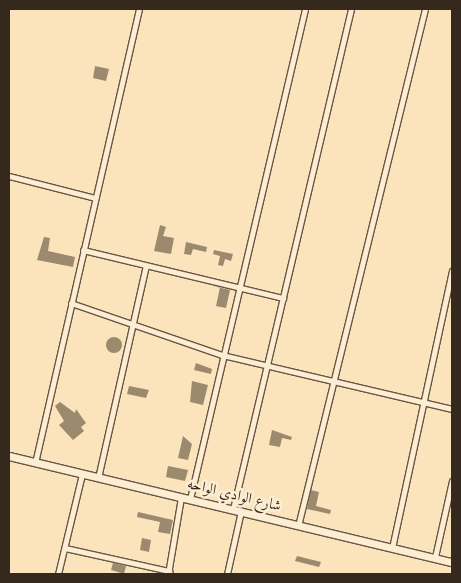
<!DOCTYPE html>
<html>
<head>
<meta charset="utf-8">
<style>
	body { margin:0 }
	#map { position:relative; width:461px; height:583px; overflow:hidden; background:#fbe4bc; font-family:"Old Standard TT",Amiri,serif }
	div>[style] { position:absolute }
	.building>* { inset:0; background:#9c8a6f }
	.round { border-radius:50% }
	.roads { filter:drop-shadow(1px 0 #665744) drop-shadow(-1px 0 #665744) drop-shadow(0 1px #665744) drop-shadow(0 -1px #665744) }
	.street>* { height:5px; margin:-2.5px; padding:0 2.5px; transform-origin:2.5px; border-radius:2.5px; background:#fcedd3 }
	.secondary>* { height:7px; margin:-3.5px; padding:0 3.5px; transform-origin:3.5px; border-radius:3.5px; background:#fcedd3 }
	span { translate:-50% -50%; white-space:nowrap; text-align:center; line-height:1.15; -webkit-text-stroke:5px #fcedd3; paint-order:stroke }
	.street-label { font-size:15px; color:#35281c }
	.frame { position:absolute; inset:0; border:10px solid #35281c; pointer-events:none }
</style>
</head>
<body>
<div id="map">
	<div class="building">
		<i style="clip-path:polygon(95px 66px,109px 69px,106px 81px,93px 78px)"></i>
		<i style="clip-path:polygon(160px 225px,166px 227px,163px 236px,174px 238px,171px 254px,154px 251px)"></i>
		<i style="clip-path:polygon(44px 237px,50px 238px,48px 251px,75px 257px,73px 267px,37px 260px)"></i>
		<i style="clip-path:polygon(186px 242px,207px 247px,206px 252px,193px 249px,191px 255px,184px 254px)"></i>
		<i style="clip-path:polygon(214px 250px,233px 254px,231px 261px,225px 259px,223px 266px,218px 265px,220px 256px,213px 254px)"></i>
		<i style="clip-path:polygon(213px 286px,230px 290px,226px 308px,216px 306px,220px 287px)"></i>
		<i class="round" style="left:106px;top:337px;width:16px;height:16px"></i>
		<i style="clip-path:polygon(196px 363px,212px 369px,211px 374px,194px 370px)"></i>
		<i style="clip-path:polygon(192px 381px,208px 385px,203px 405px,190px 402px)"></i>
		<i style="clip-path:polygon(129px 386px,149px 390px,146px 398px,127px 394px)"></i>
		<i style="clip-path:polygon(60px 402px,75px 413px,76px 409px,86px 423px,81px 427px,84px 431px,73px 440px,59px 425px,64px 421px,55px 406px)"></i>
		<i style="clip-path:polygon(272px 430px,292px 437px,291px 440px,282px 438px,280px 447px,269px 445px)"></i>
		<i style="clip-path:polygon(183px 436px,192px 444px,188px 460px,178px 458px)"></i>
		<i style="clip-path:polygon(168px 466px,188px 470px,185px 481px,166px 477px)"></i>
		<i style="clip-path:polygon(311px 490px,319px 492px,316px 506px,331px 510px,330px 514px,307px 509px)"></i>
		<i style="clip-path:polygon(138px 512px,173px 520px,170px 534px,158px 532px,160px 522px,137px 517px)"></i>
		<i style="clip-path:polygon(142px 538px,151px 540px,149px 552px,140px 550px)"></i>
		<i style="clip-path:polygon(297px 556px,321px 562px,319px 567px,295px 561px)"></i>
		<i style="clip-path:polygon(113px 563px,126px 566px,124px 574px,111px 570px)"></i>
	</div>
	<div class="roads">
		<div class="street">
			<i style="left:9px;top:176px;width:89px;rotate:14.3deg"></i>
			<i style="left:83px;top:250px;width:206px;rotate:13.5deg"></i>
			<i style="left:71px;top:303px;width:160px;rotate:19deg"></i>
			<i style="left:222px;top:355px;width:236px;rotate:13.2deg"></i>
			<i style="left:35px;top:463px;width:466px;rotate:-77.1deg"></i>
			<i style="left:98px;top:478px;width:218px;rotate:-77.3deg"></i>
			<i style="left:190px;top:499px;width:503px;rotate:-76.79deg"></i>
			<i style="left:233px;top:509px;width:514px;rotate:-76.72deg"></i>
			<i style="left:298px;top:526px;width:532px;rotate:-76.2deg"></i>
			<i style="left:65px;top:548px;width:107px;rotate:12.5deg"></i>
			<i style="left:392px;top:548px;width:284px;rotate:-77.8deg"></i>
			<i style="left:435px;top:557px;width:78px;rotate:-77.4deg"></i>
			<i style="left:58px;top:574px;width:103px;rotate:-76.5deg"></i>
			<i style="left:168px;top:574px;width:78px;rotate:-80.4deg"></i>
			<i style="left:227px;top:574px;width:65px;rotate:-77.5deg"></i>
		</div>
		<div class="secondary">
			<i style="left:9px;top:456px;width:456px;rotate:13.5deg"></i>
		</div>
	</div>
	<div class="street-label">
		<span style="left:234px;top:496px;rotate:14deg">شارع الوادي الواحه</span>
	</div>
	<div class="frame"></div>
</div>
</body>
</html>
